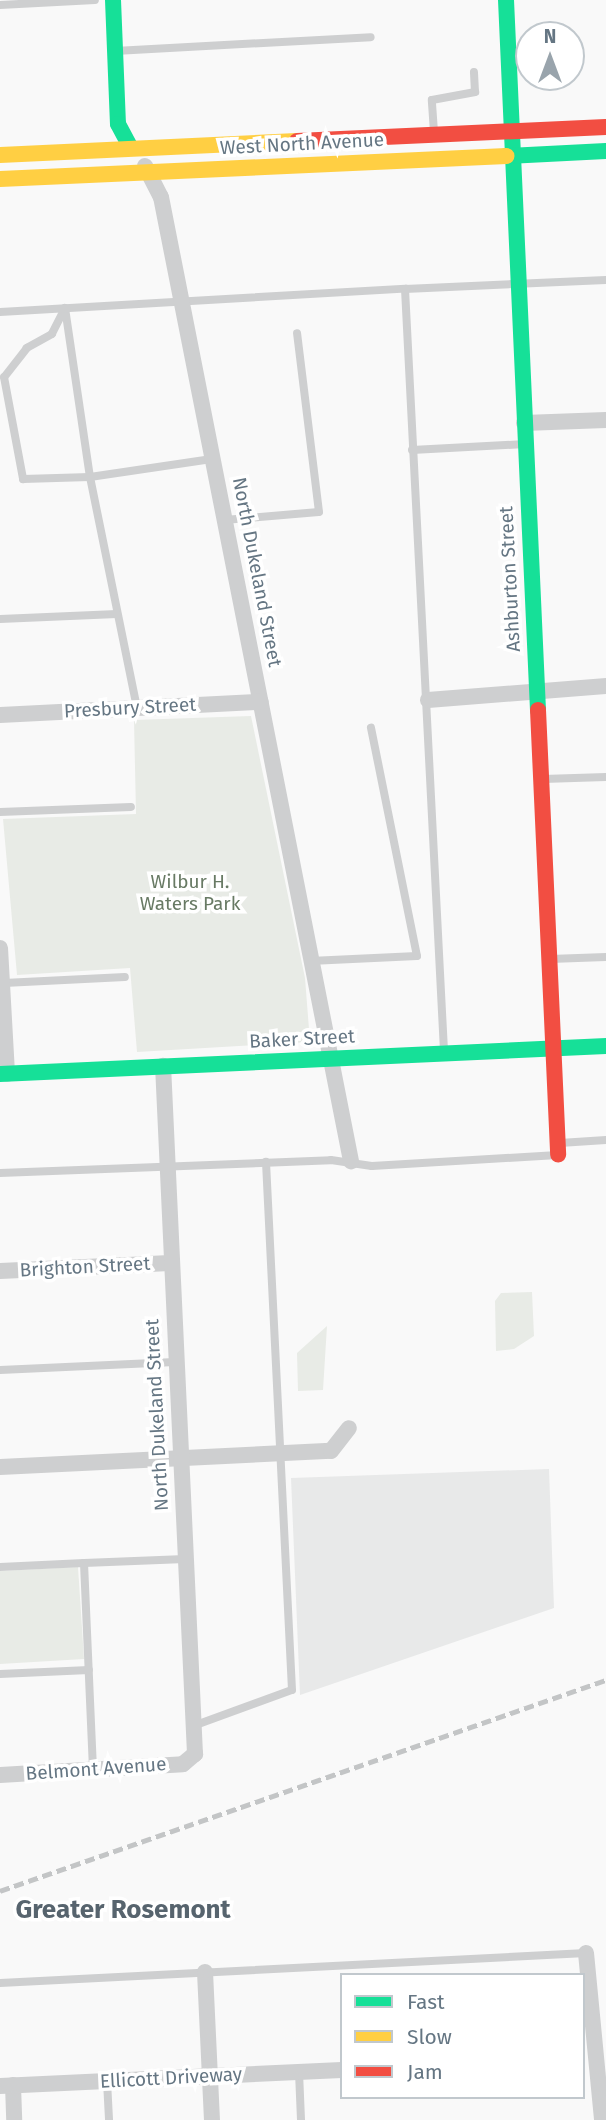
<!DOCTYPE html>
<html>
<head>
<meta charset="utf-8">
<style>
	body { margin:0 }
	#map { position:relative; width:606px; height:2120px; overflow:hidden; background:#f9f9f9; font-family:"Fira Sans",sans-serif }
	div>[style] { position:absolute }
	.built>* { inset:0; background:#e8e9e9 }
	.green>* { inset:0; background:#e8ebe6 }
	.lane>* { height:8px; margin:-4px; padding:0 4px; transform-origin:4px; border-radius:4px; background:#cecfd0 }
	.street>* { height:16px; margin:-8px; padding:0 8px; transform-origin:8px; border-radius:8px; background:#cecfd0 }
	.fast>* { height:16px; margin:-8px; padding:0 8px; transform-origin:8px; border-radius:8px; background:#16e098 }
	.slow>* { height:16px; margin:-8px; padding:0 8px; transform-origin:8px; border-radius:8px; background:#ffcf43 }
	.jam>* { height:16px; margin:-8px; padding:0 8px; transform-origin:8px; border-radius:8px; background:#f24e42 }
	.rail>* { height:5px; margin-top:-2.5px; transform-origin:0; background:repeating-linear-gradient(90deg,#c3c5c6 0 10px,transparent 0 15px) }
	span { translate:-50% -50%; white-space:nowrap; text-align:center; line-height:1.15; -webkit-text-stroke:7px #fff; paint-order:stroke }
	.street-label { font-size:19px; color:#657683 }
	.park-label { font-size:19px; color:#687a64 }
	.district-label { font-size:26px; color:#57646e; font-weight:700 }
	.legend { position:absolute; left:340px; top:1973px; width:245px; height:126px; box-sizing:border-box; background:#fff; border:2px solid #c1c8cd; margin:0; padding:9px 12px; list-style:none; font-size:21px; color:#657683 }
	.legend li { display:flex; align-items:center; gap:14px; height:35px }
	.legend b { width:35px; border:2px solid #c1c8cd }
	.north { position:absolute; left:515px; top:21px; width:70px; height:70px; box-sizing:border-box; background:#fff; border:2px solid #c1c8cd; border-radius:50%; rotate:0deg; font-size:19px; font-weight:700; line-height:28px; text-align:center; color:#657683 }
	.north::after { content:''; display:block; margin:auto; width:24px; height:32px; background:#99a4ac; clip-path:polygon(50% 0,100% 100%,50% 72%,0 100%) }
</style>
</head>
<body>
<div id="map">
	<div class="built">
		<i style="clip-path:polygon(549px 1469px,554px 1608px,300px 1695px,291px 1478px)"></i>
	</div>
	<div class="green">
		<i style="clip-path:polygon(251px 716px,305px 978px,310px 1042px,137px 1052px,130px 968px,17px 975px,3px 819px,136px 814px,134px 720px)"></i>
		<i style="clip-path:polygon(532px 1292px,534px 1336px,514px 1349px,496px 1351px,495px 1301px,501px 1293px)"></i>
		<i style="clip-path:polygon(327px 1326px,323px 1390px,298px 1391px,297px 1353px)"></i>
		<i style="clip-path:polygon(78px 1567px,84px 1659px,0 1664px,0 1571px)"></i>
	</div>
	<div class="lane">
		<i style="left:0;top:5px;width:95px;rotate:-3deg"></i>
		<i style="left:115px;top:51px;width:256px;rotate:-3.1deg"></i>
		<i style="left:434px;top:132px;width:32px;rotate:-94deg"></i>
		<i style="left:432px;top:100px;width:44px;rotate:-10.5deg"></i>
		<i style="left:475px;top:92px;width:20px;rotate:-93deg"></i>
		<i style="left:405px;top:289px;width:201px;rotate:-2.6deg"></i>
		<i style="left:65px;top:308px;width:171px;rotate:81.6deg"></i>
		<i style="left:90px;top:477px;width:236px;rotate:78.5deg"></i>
		<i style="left:65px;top:308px;width:29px;rotate:117deg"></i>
		<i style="left:52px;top:334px;width:29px;rotate:151deg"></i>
		<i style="left:27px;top:348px;width:37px;rotate:128deg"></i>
		<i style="left:4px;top:377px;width:104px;rotate:79.4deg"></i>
		<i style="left:23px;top:479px;width:67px;rotate:-1.7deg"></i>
		<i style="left:90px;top:477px;width:123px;rotate:-8.4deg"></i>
		<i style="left:0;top:312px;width:406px;rotate:-3.3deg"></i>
		<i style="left:405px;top:289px;width:763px;rotate:87.07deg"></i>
		<i style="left:412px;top:450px;width:113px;rotate:-3deg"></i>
		<i style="left:225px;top:520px;width:94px;rotate:-4.9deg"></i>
		<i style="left:319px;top:512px;width:180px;rotate:-97deg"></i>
		<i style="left:0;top:619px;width:117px;rotate:-2.4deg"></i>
		<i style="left:543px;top:779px;width:63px;rotate:-1.8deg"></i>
		<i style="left:0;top:812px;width:131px;rotate:-2.2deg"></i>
		<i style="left:550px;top:959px;width:56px;rotate:-2deg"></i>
		<i style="left:310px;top:961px;width:107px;rotate:-2.7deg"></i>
		<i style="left:417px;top:956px;width:233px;rotate:-101.4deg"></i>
		<i style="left:4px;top:983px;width:121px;rotate:-2.8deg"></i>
		<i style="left:560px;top:1143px;width:46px;rotate:-3.7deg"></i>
		<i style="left:0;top:1173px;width:331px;rotate:-2.2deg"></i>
		<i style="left:331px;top:1160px;width:41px;rotate:8.3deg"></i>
		<i style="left:372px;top:1166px;width:186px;rotate:-3.4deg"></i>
		<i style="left:0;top:1370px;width:175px;rotate:-2.6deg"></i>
		<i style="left:84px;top:1563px;width:101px;rotate:-2.3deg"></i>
		<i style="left:0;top:1567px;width:84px;rotate:-2.7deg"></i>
		<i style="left:84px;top:1563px;width:207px;rotate:87.5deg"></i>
		<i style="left:0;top:1674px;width:89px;rotate:-2.6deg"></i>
		<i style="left:193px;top:1726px;width:105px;rotate:-20deg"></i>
		<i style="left:292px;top:1690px;width:529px;rotate:-92.82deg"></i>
		<i style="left:0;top:1983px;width:587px;rotate:-2.93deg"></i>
		<i style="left:299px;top:2072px;width:48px;rotate:87.6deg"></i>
		<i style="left:107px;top:2081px;width:39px;rotate:87deg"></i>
	</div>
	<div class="street">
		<i style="left:145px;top:166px;width:35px;rotate:63deg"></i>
		<i style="left:161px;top:197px;width:983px;rotate:78.85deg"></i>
		<i style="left:524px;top:423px;width:82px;rotate:-2.1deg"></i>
		<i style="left:428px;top:700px;width:179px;rotate:-4.5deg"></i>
		<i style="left:0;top:715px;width:261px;rotate:-2.9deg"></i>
		<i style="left:0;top:948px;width:126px;rotate:86.8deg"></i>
		<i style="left:0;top:1271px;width:170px;rotate:-2.7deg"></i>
		<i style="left:0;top:1467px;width:331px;rotate:-2.8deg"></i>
		<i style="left:331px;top:1451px;width:29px;rotate:-52deg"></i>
		<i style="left:0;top:1775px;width:183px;rotate:-3.4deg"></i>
		<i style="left:183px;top:1764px;width:16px;rotate:-40deg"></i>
		<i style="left:195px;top:1754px;width:689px;rotate:-92.66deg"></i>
		<i style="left:586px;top:1953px;width:168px;rotate:84.5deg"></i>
		<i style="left:205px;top:1972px;width:148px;rotate:87.3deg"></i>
		<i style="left:13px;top:2085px;width:35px;rotate:88deg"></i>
		<i style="left:0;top:2086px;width:342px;rotate:-2.7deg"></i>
	</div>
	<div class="fast">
		<i style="left:113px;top:0;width:124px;rotate:87.7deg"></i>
		<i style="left:118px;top:124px;width:27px;rotate:62deg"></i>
		<i style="left:506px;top:0;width:711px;rotate:87.42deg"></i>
		<i style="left:506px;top:156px;width:100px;rotate:-2.9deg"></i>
		<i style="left:0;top:1074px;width:607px;rotate:-2.65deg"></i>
	</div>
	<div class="slow">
		<i style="left:0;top:155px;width:297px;rotate:-2.7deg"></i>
		<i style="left:0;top:179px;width:507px;rotate:-2.6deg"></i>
	</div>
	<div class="jam">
		<i style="left:297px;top:141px;width:309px;rotate:-2.6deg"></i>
		<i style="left:538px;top:710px;width:445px;rotate:87.4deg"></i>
	</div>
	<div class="rail">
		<i style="left:0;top:1891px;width:642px;rotate:-19.2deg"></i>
	</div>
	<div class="street-label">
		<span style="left:302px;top:144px;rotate:-3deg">West North Avenue</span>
		<span style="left:257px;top:572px;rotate:79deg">North Dukeland Street</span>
		<span style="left:510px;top:579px;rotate:-93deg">Ashburton Street</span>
		<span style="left:130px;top:708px;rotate:-3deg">Presbury Street</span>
		<span style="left:302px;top:1039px;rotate:-3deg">Baker Street</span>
		<span style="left:85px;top:1267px;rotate:-3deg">Brighton Street</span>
		<span style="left:157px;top:1415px;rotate:-93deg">North Dukeland Street</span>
		<span style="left:96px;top:1769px;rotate:-4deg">Belmont Avenue</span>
		<span style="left:171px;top:2078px;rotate:-3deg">Ellicott Driveway</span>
	</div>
	<div class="park-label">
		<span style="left:190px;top:893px">Wilbur H.<br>Waters Park</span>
	</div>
	<div class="district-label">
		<span style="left:123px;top:1910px">Greater Rosemont</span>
	</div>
	<ul class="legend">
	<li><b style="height:9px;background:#16e098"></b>Fast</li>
	<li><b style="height:9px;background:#ffcf43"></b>Slow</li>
	<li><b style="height:9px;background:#f24e42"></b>Jam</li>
	</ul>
	<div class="north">N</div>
</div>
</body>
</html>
